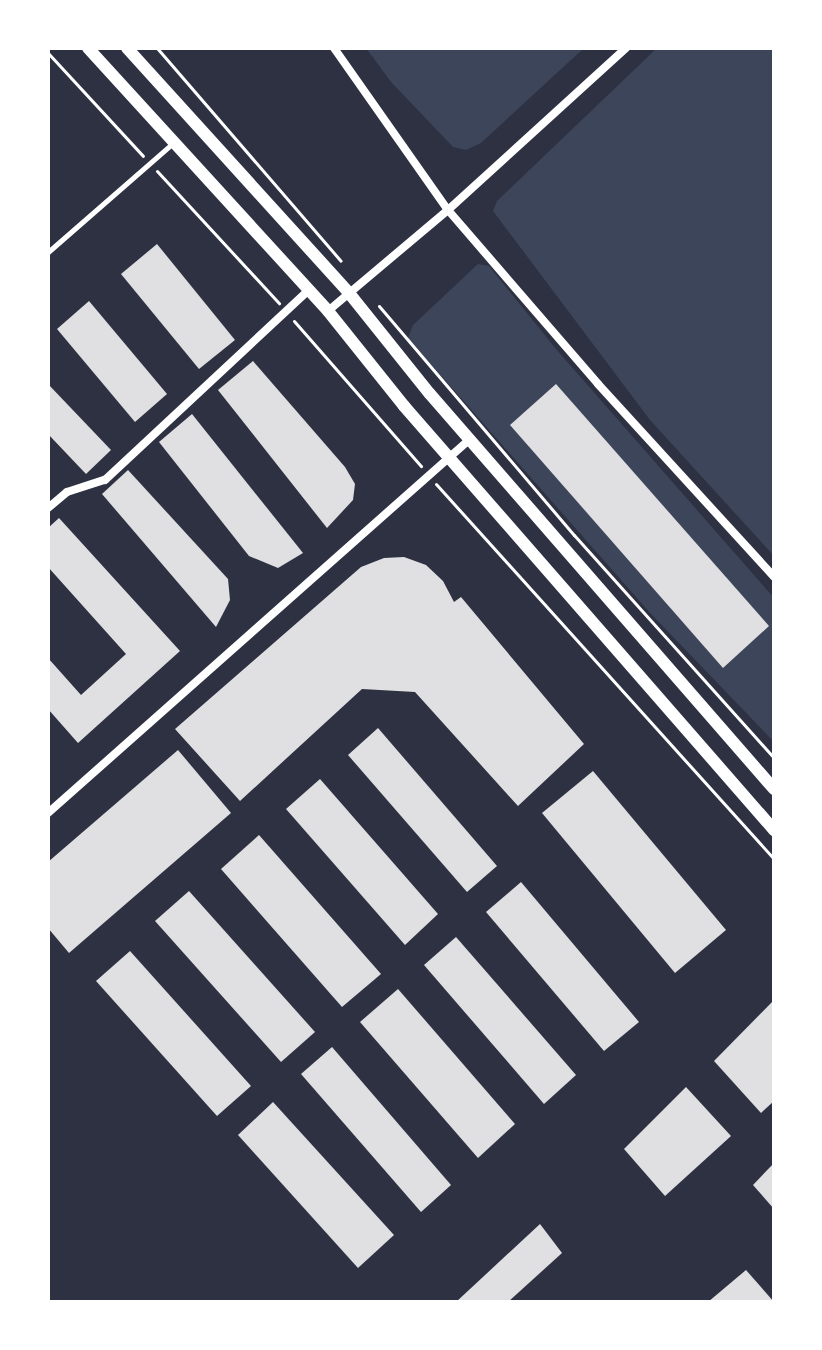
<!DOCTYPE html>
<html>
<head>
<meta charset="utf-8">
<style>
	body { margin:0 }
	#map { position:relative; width:822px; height:1350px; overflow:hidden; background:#2d3142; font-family:Commissioner,sans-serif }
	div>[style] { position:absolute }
	.green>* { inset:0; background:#3c4559 }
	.building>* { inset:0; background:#e0e0e3 }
	.path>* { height:3px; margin:-1.5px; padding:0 1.5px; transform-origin:1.5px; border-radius:1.5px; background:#fff }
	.service>* { height:5px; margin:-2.5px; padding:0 2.5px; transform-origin:2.5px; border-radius:2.5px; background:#fff }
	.minor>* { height:8px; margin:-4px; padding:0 4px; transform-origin:4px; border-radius:4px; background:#fff }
	.secondary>* { height:12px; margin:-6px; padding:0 6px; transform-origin:6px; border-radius:6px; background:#fff }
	span { translate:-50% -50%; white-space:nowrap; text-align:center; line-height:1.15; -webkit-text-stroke:8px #fff; paint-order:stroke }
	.frame { position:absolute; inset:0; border:50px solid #fff; pointer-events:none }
</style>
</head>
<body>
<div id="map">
	<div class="green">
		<i style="clip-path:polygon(366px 48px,584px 48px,481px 143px,466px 150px,453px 147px,391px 82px)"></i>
		<i style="clip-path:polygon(657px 48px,774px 48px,774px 556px,650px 420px,493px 211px,497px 201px)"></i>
		<i style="clip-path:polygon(478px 264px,489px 266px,556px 349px,774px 598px,774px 742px,651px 614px,408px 338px,413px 325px)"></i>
	</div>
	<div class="building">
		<i style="clip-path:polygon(157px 244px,235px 340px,199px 369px,121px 274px)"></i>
		<i style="clip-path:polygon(89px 301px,167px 394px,135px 422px,57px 329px)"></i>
		<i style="clip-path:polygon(253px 361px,345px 467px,355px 484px,353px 500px,327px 528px,218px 390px)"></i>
		<i style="clip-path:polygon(48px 384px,111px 450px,86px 474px,48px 434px)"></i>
		<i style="clip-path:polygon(556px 384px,769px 626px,723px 668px,510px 425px)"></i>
		<i style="clip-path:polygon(192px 414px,303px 553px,278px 568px,249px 556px,159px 442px)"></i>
		<i style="clip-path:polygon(128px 470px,228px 579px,230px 600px,216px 627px,102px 494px)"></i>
		<i style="clip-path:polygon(59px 518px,180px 651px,78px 743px,48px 709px,48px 658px,81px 695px,126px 654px,48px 567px,48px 528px)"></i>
		<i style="clip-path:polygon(404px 557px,426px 565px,443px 581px,454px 602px,461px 597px,584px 744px,518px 806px,415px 692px,362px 689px,240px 801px,175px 729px,361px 567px,384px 558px)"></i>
		<i style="clip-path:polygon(378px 728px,497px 866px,467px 892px,348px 755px)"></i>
		<i style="clip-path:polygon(178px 750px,231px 813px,69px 953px,48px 928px,48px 862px)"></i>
		<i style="clip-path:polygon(593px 771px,726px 930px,675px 973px,542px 813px)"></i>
		<i style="clip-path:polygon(320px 779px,438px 914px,405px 945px,286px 809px)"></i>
		<i style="clip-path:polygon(259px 835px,381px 974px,342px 1007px,221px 869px)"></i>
		<i style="clip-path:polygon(521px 882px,639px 1022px,604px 1051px,486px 912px)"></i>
		<i style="clip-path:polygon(189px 891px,315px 1032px,281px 1062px,155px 921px)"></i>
		<i style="clip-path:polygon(456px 937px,576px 1075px,544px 1104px,424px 965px)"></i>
		<i style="clip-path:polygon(130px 951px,251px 1086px,217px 1116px,96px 981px)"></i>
		<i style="clip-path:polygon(398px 989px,515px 1124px,478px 1158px,360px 1022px)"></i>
		<i style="clip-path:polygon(774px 1000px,774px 1101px,761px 1113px,714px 1061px)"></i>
		<i style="clip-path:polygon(332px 1047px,451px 1185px,421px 1212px,301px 1074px)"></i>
		<i style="clip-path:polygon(686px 1087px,731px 1136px,665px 1196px,624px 1149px)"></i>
		<i style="clip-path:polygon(273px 1102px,394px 1235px,358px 1268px,238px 1135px)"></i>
		<i style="clip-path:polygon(774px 1163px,774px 1209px,753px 1185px)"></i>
		<i style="clip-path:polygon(540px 1224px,562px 1253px,508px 1302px,456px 1302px)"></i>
		<i style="clip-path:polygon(746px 1270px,774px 1302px,708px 1302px)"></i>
	</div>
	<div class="path">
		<i style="left:157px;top:48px;width:281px;rotate:49.2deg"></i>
		<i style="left:48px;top:53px;width:140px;rotate:47.3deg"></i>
		<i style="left:157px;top:171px;width:180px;rotate:47.3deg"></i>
		<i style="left:379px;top:306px;width:301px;rotate:49.6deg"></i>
		<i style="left:574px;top:535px;width:300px;rotate:48.1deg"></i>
		<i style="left:294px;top:321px;width:193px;rotate:48.8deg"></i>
		<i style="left:436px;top:484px;width:505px;rotate:47.97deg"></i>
	</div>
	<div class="service">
		<i style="left:48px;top:252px;width:166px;rotate:-41.1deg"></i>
	</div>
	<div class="minor">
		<i style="left:334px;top:48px;width:198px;rotate:54.9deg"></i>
		<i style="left:448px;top:210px;width:230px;rotate:49.2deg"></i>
		<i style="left:598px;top:384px;width:261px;rotate:47.6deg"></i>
		<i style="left:328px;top:311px;width:157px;rotate:-40.1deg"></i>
		<i style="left:448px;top:210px;width:241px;rotate:-42.3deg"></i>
		<i style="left:48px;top:508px;width:25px;rotate:-40deg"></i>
		<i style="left:67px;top:492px;width:40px;rotate:-18deg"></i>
		<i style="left:105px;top:480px;width:279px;rotate:-43deg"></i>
		<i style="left:48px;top:813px;width:564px;rotate:-41.55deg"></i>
	</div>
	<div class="secondary">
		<i style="left:88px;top:48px;width:356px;rotate:47.6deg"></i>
		<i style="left:328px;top:311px;width:122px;rotate:51.3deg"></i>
		<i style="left:404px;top:406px;width:563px;rotate:48.89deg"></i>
		<i style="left:127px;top:48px;width:331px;rotate:47.8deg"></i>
		<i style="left:349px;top:293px;width:129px;rotate:51.3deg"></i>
		<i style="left:430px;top:394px;width:524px;rotate:48.95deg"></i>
	</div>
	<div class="frame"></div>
</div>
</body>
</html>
